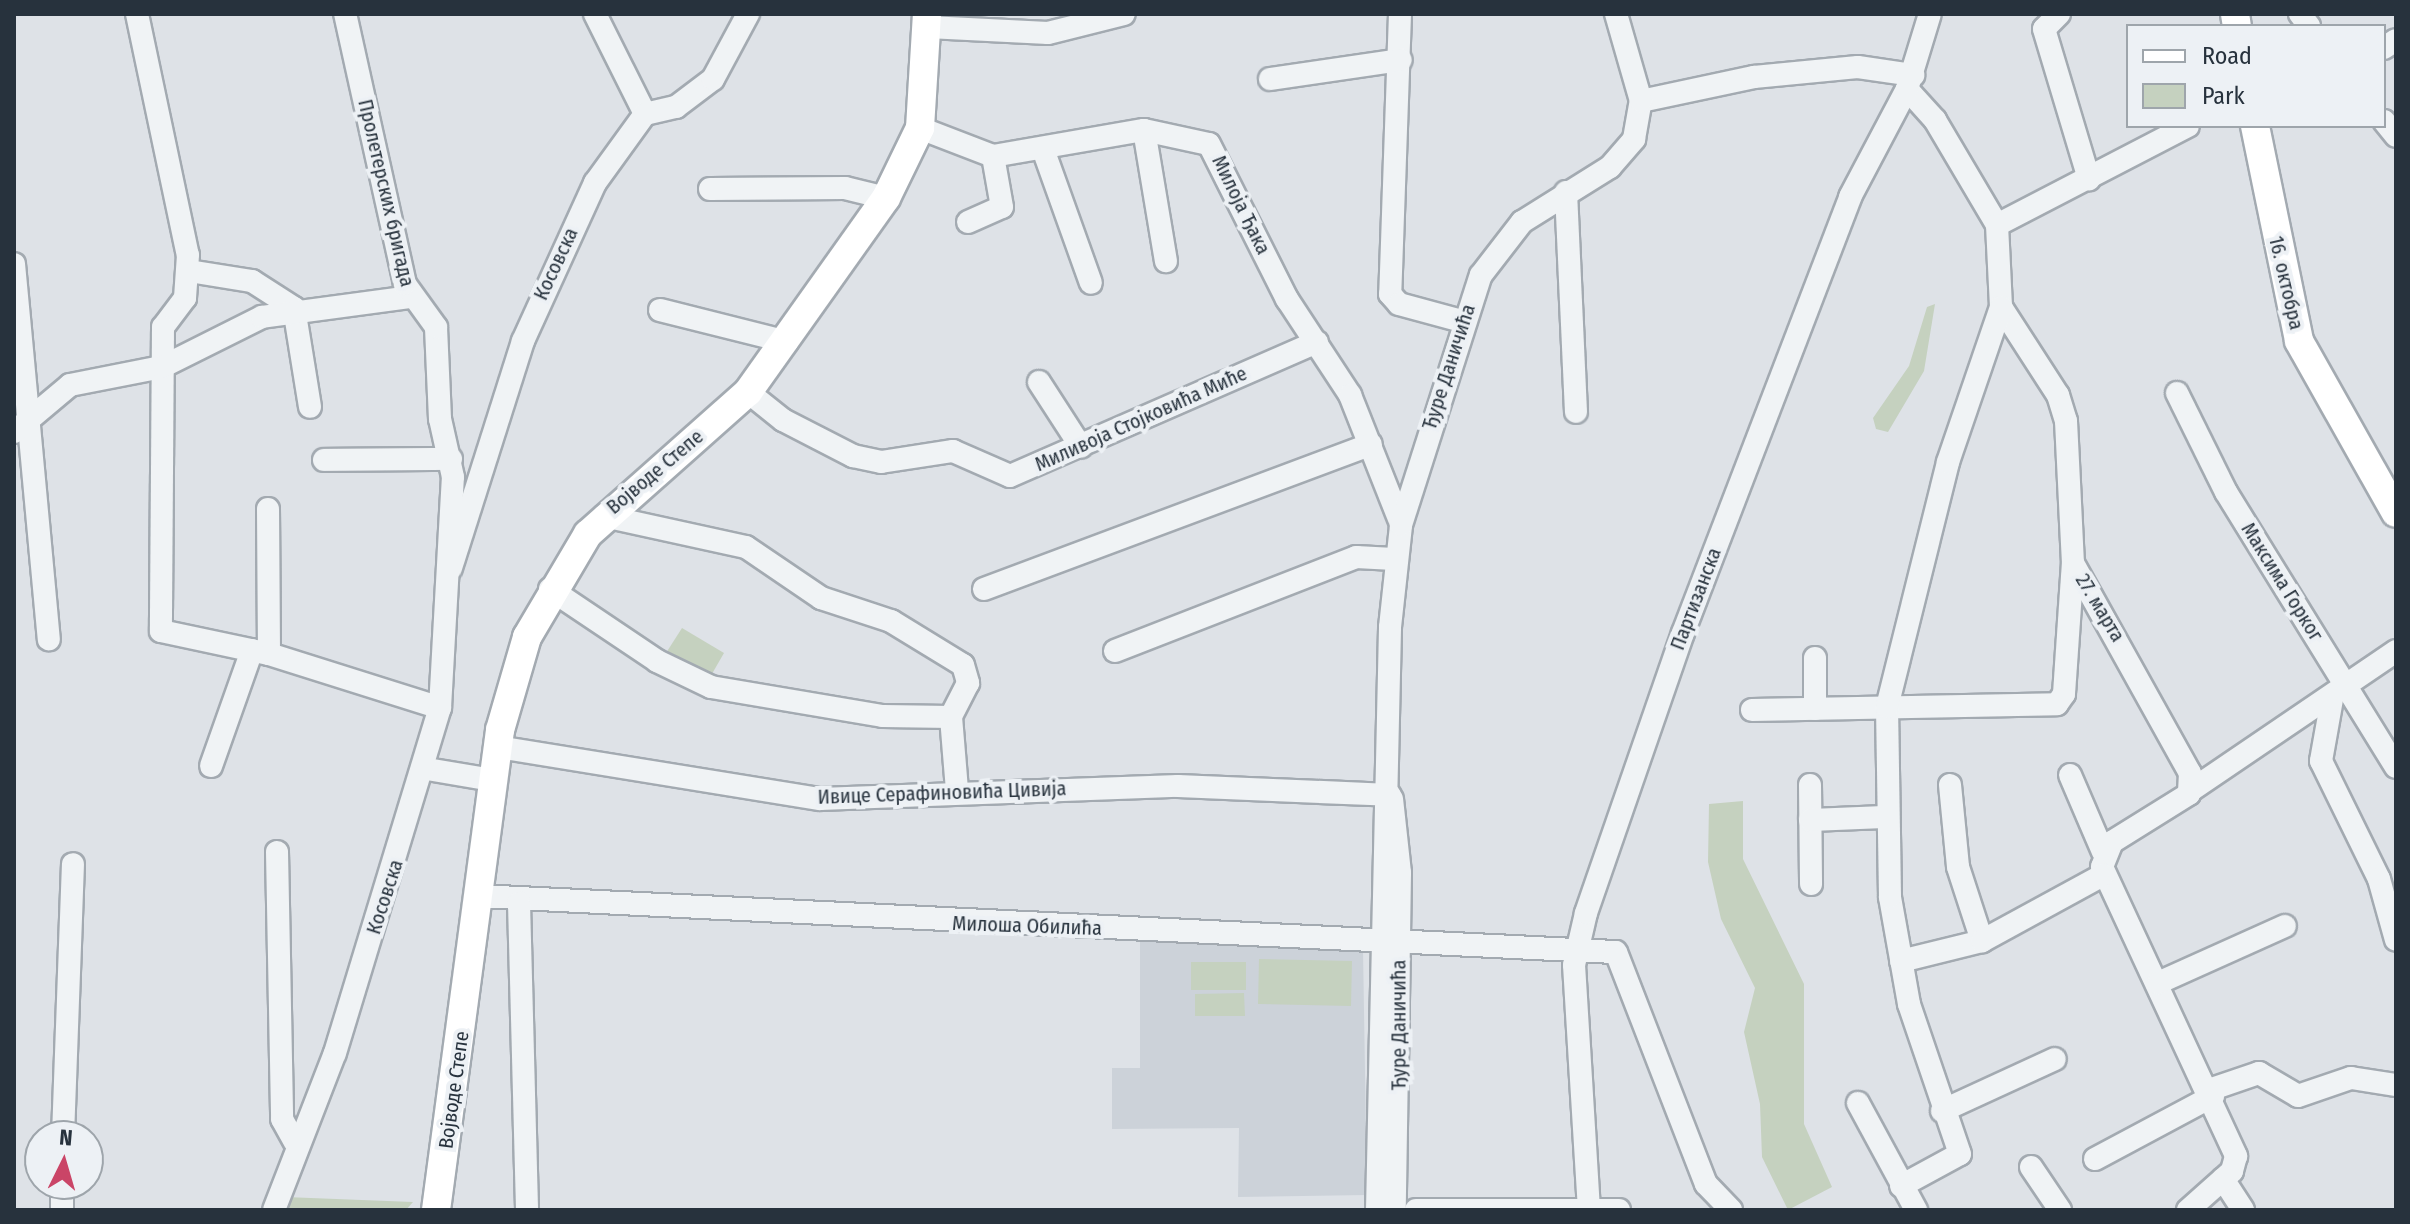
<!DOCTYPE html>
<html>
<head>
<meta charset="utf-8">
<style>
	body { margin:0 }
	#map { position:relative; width:2410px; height:1224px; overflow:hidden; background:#dee2e7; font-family:"Fira Sans Condensed",sans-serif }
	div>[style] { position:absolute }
	.built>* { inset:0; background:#ccd2d9 }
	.green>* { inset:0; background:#c5d1bf }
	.roads { filter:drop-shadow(2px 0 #a3aab1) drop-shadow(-2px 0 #a3aab1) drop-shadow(0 2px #a3aab1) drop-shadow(0 -2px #a3aab1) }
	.minor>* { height:22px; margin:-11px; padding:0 11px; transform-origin:11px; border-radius:11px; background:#f0f3f5 }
	.major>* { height:28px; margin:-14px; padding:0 14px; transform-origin:14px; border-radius:14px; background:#fff }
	span { translate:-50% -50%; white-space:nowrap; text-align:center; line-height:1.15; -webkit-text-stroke:8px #edf1f5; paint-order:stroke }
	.street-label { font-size:20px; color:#27323d }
	.frame { position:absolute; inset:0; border:16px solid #27323d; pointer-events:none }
	.legend { position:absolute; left:2126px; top:24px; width:260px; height:104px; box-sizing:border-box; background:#edf1f5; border:2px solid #9ea5ab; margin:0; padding:10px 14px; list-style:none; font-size:24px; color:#27323d }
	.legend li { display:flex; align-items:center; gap:16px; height:40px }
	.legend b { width:40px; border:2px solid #9ea5ab }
	.north { position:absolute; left:24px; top:1120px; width:80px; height:80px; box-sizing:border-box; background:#edf1f5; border:2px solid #9ea5ab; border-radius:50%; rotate:5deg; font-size:22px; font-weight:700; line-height:32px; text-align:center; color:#27323d }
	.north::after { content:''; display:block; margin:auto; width:28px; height:36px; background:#ca4567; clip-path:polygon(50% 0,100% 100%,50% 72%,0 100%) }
</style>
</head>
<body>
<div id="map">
	<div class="built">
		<i style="clip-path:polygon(1140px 941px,1363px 949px,1367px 1195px,1238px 1197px,1239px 1128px,1112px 1129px,1112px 1068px,1140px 1068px)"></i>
	</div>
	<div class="green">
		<i style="clip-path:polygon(1935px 304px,1924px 371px,1888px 432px,1876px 429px,1873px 418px,1909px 366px,1927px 307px)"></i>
		<i style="clip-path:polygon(682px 628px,724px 653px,709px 679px,666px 653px)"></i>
		<i style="clip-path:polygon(1743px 801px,1743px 859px,1804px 984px,1804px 1124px,1832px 1187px,1788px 1210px,1762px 1157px,1760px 1104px,1744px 1032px,1755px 988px,1721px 919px,1708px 862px,1709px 804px)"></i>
		<i style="clip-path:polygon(1259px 959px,1352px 961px,1351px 1006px,1258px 1004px)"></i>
		<i style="clip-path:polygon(1246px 962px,1246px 990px,1191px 990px,1191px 962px)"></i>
		<i style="clip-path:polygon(1244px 993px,1245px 1016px,1195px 1016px,1195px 994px)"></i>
		<i style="clip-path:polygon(285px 1197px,413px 1202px,406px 1210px,282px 1210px)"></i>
	</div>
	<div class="roads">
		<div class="minor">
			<i style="left:137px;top:14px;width:246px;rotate:78.1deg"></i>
			<i style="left:188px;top:255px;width:43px;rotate:94deg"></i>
			<i style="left:185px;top:298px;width:36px;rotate:127deg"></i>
			<i style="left:163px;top:327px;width:304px;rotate:90.4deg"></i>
			<i style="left:161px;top:631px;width:110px;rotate:12deg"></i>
			<i style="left:269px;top:654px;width:179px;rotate:17.5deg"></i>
			<i style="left:595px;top:14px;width:112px;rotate:63.4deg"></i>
			<i style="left:1400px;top:14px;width:280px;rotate:92deg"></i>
			<i style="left:1390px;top:294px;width:13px;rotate:48deg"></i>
			<i style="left:1399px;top:304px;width:65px;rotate:15.1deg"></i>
			<i style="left:2059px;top:14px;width:21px;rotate:135deg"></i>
			<i style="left:2044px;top:29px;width:157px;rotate:73.3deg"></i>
			<i style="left:2300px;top:14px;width:15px;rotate:53deg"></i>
			<i style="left:928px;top:27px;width:120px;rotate:2.9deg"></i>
			<i style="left:1048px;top:33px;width:78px;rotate:-14deg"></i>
			<i style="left:2384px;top:48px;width:14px;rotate:-34deg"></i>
			<i style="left:1270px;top:79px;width:132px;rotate:-8.3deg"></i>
			<i style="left:1907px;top:89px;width:42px;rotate:47.9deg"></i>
			<i style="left:1935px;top:120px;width:122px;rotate:59.4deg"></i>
			<i style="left:1997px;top:225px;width:215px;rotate:-27.4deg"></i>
			<i style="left:1641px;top:101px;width:116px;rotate:-12deg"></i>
			<i style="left:1754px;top:77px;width:104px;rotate:-5.5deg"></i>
			<i style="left:1858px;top:67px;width:56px;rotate:8.3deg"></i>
			<i style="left:2384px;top:121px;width:19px;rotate:51deg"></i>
			<i style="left:920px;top:128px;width:78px;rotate:21deg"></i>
			<i style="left:993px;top:156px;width:153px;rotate:-9.8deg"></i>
			<i style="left:1144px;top:130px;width:66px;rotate:12.2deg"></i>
			<i style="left:1209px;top:144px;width:174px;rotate:63.3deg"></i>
			<i style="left:1287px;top:299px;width:115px;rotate:56.7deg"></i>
			<i style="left:1350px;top:395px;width:133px;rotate:68.4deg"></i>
			<i style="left:1144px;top:130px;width:133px;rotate:80.5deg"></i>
			<i style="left:1043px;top:149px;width:142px;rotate:70.3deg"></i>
			<i style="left:710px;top:189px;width:135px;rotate:-0.4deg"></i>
			<i style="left:845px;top:188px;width:42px;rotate:13.7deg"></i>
			<i style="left:1566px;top:192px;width:220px;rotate:87.4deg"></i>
			<i style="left:968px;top:222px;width:37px;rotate:-24deg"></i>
			<i style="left:1002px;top:207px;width:52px;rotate:-100deg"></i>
			<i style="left:1997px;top:225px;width:82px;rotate:87.2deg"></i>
			<i style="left:2001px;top:307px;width:105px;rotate:57.1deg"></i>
			<i style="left:2058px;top:395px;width:27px;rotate:73deg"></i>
			<i style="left:2066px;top:421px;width:142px;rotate:87.2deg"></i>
			<i style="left:2073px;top:563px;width:240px;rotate:60.9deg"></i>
			<i style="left:2190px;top:773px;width:21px;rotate:93deg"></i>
			<i style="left:2189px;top:794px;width:91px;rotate:148.1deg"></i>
			<i style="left:2112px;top:842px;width:27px;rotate:112deg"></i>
			<i style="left:2102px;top:867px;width:319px;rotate:65.1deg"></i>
			<i style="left:2236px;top:1156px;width:16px;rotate:105deg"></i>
			<i style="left:2232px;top:1171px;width:59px;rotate:138.4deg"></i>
			<i style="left:14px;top:264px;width:377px;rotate:84.7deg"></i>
			<i style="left:189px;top:271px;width:64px;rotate:9deg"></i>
			<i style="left:252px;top:281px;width:50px;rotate:32.7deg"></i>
			<i style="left:294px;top:308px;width:100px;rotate:80.8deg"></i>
			<i style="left:660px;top:310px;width:131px;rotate:14.1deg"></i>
			<i style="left:1039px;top:382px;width:77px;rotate:57.1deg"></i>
			<i style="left:748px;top:392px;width:45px;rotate:38.7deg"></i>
			<i style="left:783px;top:420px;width:79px;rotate:27.2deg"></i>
			<i style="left:853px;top:456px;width:29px;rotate:12deg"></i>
			<i style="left:881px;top:462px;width:73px;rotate:-8.7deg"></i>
			<i style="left:953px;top:451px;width:62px;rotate:23.7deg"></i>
			<i style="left:1010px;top:476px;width:335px;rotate:-23.6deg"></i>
			<i style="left:2177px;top:393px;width:110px;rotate:63.7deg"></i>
			<i style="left:2226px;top:492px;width:323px;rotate:58.3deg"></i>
			<i style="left:14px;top:432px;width:73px;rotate:-40deg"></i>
			<i style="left:70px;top:385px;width:94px;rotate:-11.1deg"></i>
			<i style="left:162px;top:367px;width:112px;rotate:-26.6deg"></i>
			<i style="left:262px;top:317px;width:149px;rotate:-7.7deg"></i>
			<i style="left:324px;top:460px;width:127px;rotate:-0.5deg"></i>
			<i style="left:268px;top:509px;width:145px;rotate:89.6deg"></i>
			<i style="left:604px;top:516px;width:145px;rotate:12.3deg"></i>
			<i style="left:746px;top:547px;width:91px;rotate:34.2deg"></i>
			<i style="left:821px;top:598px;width:74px;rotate:18.2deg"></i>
			<i style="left:891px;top:621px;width:84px;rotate:31.4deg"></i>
			<i style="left:963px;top:665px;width:19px;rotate:74deg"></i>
			<i style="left:968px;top:683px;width:38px;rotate:117deg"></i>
			<i style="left:951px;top:717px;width:73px;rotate:85.3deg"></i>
			<i style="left:451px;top:568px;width:238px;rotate:-72.4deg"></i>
			<i style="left:523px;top:341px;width:174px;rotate:-65.5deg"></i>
			<i style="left:595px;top:183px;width:85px;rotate:-54.1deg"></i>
			<i style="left:645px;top:114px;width:32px;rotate:-13deg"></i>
			<i style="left:676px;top:107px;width:46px;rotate:-37.1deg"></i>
			<i style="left:713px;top:79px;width:74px;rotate:-61.7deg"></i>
			<i style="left:550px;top:589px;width:129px;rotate:33.9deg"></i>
			<i style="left:657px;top:661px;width:60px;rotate:25.7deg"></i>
			<i style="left:711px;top:687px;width:174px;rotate:9.6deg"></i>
			<i style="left:883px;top:716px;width:68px;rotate:0.8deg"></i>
			<i style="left:984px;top:589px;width:413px;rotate:-20.5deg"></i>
			<i style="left:1115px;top:651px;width:259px;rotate:-21.3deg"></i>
			<i style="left:1356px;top:557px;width:38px;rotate:3deg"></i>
			<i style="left:2332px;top:699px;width:63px;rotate:100.1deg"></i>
			<i style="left:2321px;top:761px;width:131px;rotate:63.8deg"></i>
			<i style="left:2379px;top:879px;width:63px;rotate:74.4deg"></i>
			<i style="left:1815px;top:709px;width:51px;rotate:-90deg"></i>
			<i style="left:1752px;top:710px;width:305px;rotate:-1.1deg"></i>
			<i style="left:2057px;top:704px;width:12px;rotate:-55deg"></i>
			<i style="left:2064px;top:694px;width:131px;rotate:-86.1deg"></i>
			<i style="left:498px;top:747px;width:326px;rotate:9.2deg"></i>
			<i style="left:820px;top:799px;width:358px;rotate:-2.1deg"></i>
			<i style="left:1178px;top:786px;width:212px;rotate:2.4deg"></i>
			<i style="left:211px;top:766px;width:123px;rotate:-70.5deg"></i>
			<i style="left:427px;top:769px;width:67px;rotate:9.5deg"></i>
			<i style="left:2070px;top:775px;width:84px;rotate:66.8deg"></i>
			<i style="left:1810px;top:785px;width:99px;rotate:89.4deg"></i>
			<i style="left:1950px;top:785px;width:82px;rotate:84.4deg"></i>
			<i style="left:1958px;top:867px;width:78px;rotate:72deg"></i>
			<i style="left:2190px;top:791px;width:249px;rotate:-34.2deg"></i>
			<i style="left:1392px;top:799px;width:74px;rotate:83.8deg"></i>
			<i style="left:1400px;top:873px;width:337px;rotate:90.9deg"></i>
			<i style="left:1810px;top:820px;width:75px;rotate:-2.3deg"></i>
			<i style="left:277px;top:852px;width:267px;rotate:88.9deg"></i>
			<i style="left:282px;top:1119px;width:26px;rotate:61deg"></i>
			<i style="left:478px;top:896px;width:1139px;rotate:2.82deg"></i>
			<i style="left:1616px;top:952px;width:249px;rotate:68.8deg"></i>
			<i style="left:1706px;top:1184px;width:36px;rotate:46deg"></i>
			<i style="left:519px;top:903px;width:307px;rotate:88.5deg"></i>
			<i style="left:1901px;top:961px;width:83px;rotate:-13.9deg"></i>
			<i style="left:1982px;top:941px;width:138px;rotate:-28.6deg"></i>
			<i style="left:2158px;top:983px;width:139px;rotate:-24.2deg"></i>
			<i style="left:2209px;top:1090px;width:53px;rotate:-18.8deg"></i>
			<i style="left:2259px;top:1073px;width:45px;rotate:30.5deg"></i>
			<i style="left:2298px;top:1096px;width:56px;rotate:-18.8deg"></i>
			<i style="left:2351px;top:1078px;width:46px;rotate:8.8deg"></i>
			<i style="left:1858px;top:1103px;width:122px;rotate:61.5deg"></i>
			<i style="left:1942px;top:1111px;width:124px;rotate:-24.7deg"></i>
			<i style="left:63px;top:1136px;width:272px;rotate:-87.9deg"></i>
			<i style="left:2095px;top:1159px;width:134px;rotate:-28.1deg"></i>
			<i style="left:2031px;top:1167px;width:52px;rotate:56deg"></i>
			<i style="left:2223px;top:1179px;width:37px;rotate:57deg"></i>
			<i style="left:1901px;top:1186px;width:67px;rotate:-28.5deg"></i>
			<i style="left:1960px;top:1154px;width:158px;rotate:-108.8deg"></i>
			<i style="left:1909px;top:1004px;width:109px;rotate:-100.1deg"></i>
			<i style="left:1890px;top:897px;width:190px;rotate:-90.9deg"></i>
			<i style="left:1887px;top:707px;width:252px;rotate:-76deg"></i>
			<i style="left:1948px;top:462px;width:164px;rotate:-71.1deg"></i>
			<i style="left:62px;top:1210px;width:26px;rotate:-90deg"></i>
			<i style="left:274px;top:1210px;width:168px;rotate:-68.8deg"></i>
			<i style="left:335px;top:1053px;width:361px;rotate:-73.1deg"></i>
			<i style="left:440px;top:708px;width:231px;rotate:-86.8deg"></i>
			<i style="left:453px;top:477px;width:59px;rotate:-102.6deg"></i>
			<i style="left:440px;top:419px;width:92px;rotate:-92.5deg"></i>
			<i style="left:436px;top:327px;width:53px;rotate:-125.8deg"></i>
			<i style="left:405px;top:284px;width:277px;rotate:-102.5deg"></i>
			<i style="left:1377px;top:1210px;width:583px;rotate:-88.72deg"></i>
			<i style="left:1390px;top:627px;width:103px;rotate:-83.8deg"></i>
			<i style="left:1401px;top:525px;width:262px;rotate:-72.3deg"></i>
			<i style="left:1481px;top:275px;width:67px;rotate:-52.3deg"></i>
			<i style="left:1522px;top:222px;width:104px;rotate:-32deg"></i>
			<i style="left:1610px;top:167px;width:37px;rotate:-49deg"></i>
			<i style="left:1634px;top:139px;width:39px;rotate:-80deg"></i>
			<i style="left:1641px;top:101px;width:91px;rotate:-106deg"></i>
			<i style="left:1416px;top:1210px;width:203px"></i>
			<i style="left:1589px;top:1210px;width:245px;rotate:-93.5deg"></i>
			<i style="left:1574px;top:965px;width:53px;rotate:-77deg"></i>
			<i style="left:1586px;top:913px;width:296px;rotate:-70.9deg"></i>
			<i style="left:1683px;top:633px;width:467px;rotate:-69deg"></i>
			<i style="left:1850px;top:197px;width:122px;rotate:-62.2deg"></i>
			<i style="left:1907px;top:89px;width:78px;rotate:-73deg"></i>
		</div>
		<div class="major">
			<i style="left:2235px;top:14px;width:12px;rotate:81deg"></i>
			<i style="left:2255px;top:126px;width:219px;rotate:78.4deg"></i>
			<i style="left:2299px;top:341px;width:197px;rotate:60.6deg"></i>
			<i style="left:436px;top:1210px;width:484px;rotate:-82.4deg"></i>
			<i style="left:500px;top:730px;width:97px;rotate:-73.8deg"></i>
			<i style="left:527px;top:637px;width:120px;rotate:-59.4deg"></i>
			<i style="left:588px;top:534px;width:214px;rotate:-41.6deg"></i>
			<i style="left:748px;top:392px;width:238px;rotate:-54.6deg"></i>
			<i style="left:886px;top:198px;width:78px;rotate:-64.1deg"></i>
			<i style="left:920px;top:128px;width:114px;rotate:-86.5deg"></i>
		</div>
	</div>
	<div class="street-label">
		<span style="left:386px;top:193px;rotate:77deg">Пролетерских бригада</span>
		<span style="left:1241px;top:205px;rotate:64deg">Милоја Ђака</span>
		<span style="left:556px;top:264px;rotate:-65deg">Косовска</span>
		<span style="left:2286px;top:283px;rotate:77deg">16. октобра</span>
		<span style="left:1449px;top:367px;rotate:-72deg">Ђуре Даничића</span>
		<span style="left:1141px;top:419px;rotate:-24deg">Миливоја Стојковића Миће</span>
		<span style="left:655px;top:472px;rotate:-40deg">Војводе Степе</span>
		<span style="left:2282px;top:582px;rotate:58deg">Максима Горког</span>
		<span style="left:1696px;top:599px;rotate:-69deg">Партизанска</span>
		<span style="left:2100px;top:608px;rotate:59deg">27. марта</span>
		<span style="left:942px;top:793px;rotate:-2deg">Ивице Серафиновића Цивија</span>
		<span style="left:385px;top:897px;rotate:-72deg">Косовска</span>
		<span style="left:1027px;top:926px;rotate:2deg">Милоша Обилића</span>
		<span style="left:1399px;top:1025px;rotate:-90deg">Ђуре Даничића</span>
		<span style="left:454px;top:1090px;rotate:-82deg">Војводе Степе</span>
	</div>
	<div class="frame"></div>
	<ul class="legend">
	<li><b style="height:10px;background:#fff"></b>Road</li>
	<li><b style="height:22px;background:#c5d1bf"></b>Park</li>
	</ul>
	<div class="north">N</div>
</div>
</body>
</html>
